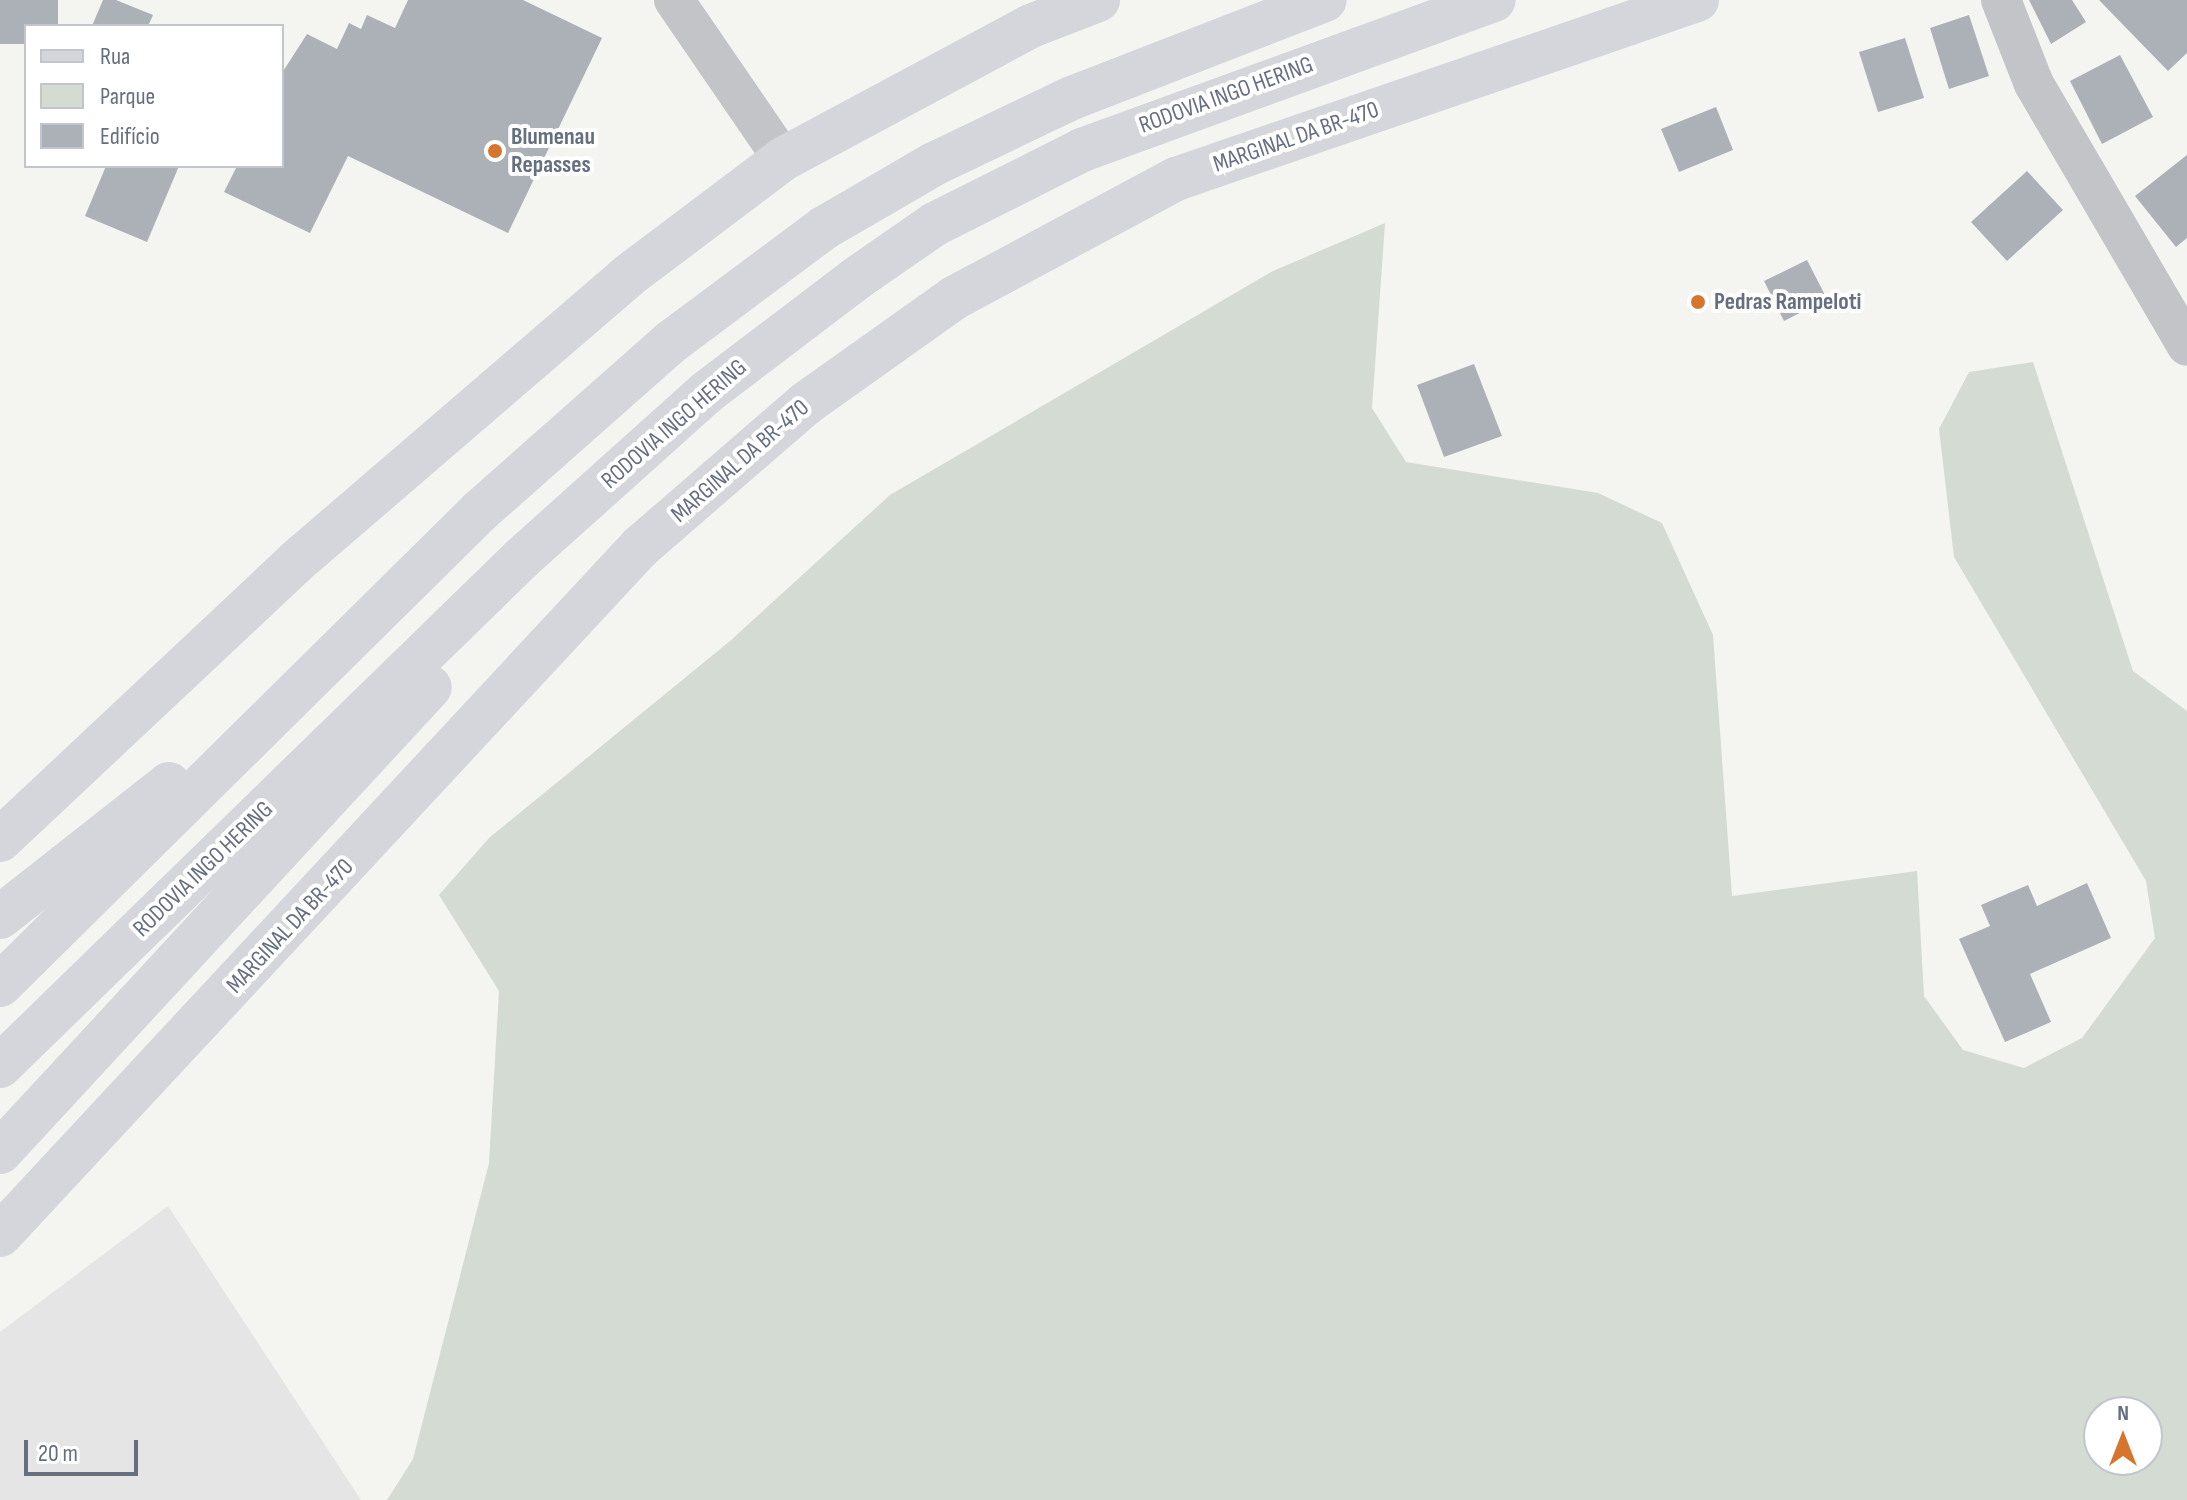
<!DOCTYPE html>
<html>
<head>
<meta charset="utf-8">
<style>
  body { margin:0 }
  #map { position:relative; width:2187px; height:1500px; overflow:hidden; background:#f4f4f1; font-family:"Sofia Sans Condensed",sans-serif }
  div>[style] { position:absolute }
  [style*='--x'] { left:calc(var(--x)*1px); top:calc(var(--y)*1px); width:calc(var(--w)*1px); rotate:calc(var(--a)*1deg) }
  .built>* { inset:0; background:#e4e5e4 }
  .green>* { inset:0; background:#d4dbd2 }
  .building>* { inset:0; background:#acb1b7 }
  .minor>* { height:40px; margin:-20px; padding:0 20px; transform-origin:20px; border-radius:20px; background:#c2c4c8 }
  .secondary>* { height:44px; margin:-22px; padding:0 22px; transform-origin:22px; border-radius:22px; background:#d4d6dc }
  .trunk>* { height:44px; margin:-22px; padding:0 22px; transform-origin:22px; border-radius:22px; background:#d4d6dc }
  .dots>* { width:22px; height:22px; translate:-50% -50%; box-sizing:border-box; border:4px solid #fff; border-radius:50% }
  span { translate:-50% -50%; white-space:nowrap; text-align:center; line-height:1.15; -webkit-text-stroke:8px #fff; paint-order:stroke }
  .street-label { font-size:24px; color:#656f80 }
  .poi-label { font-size:24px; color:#656f80; font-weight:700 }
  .left { translate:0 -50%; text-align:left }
  .legend { position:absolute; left:24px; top:24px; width:260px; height:144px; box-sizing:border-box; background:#fff; border:2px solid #c1c5cc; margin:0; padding:10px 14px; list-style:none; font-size:24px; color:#656f80 }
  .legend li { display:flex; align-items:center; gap:16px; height:40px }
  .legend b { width:40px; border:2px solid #c1c5cc }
  .north { position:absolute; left:2083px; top:1396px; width:80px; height:80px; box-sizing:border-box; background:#fff; border:2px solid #c1c5cc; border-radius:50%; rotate:0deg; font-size:22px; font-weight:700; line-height:32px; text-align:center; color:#656f80 }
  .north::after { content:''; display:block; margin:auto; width:28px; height:36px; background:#d7752e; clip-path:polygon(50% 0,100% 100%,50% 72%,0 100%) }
  .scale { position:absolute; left:24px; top:1440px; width:114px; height:36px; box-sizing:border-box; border:4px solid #656f80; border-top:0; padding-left:10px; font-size:24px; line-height:28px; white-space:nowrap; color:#656f80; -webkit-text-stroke:6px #fff; paint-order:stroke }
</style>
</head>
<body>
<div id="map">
  <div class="built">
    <div style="clip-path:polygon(168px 1206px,361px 1500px,0 1500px,0 1332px)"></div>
  </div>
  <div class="green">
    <div style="clip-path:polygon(evenodd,1385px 223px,1372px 408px,1406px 462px,1598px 493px,1662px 523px,1713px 635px,1732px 896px,1917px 871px,1924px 996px,1963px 1050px,2024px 1068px,2082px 1038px,2155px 938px,2146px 881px,1954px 557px,1939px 429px,1969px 372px,2033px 362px,2133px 671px,2187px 711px,2187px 1500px,387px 1500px,413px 1459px,489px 1163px,499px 991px,439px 895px,489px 838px,730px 641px,890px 495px,1273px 271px,1385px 223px,2099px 1412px,2147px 1412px,2147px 1460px,2099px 1460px,2099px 1412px)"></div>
  </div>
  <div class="building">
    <div style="clip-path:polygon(0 0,58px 0,58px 26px,26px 26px,26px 44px,0 44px)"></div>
    <div style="clip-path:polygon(103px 0,116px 0,153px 15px,148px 26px,92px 26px)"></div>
    <div style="clip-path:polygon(408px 0,523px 0,602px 38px,508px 233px,348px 156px,310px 233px,224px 192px,237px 166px,282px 166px,282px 73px,307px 34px,337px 49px,349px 23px,361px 29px,367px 15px,395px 28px)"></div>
    <div style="clip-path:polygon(2029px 0,2072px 0,2086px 22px,2051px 44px)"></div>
    <div style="clip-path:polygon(2099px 0,2187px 0,2187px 53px,2168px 71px)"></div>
    <div style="clip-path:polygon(1969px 15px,1989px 76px,1949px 89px,1930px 28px)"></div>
    <div style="clip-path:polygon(1905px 38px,1924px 98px,1878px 112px,1859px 52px)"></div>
    <div style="clip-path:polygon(2120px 55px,2153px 117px,2102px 144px,2070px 81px)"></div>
    <div style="clip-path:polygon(1716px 107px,1733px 150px,1679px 172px,1661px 129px)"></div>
    <div style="clip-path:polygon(2187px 155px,2187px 238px,2176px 247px,2135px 196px)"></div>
    <div style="clip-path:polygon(106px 166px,179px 166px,147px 242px,85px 216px)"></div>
    <div style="clip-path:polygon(2027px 171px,2063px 210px,2007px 261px,1971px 222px)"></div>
    <div style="clip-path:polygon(1807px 260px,1827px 299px,1784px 321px,1764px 281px)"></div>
    <div style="clip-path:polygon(1474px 364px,1502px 436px,1444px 457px,1417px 385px)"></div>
    <div style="clip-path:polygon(2087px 883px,2111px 938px,2030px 974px,2051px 1022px,2005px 1042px,1959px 939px,1990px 926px,1981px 905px,2028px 885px,2037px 906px)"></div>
  </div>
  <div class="minor">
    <div style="--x:674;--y:0;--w:193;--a:55.6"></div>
    <div style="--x:2001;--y:0;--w:90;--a:68.6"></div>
    <div style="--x:2034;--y:84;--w:303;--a:59.7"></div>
  </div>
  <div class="secondary">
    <div style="--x:0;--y:840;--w:417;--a:-43.2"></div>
    <div style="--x:304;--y:555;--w:428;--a:-40.7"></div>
    <div style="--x:628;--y:276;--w:194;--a:-37"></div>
    <div style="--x:783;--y:159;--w:281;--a:-28.2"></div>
    <div style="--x:1031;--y:26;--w:72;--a:-21.2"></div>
    <div style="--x:0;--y:1235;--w:940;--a:-47.07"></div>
    <div style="--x:640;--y:547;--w:218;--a:-40.9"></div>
    <div style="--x:805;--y:404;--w:183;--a:-35.4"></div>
    <div style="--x:954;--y:298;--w:252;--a:-28.2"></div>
    <div style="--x:1176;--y:179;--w:551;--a:-18.96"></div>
  </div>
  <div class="trunk">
    <div style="--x:0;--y:917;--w:215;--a:-38.2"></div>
    <div style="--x:0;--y:985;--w:675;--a:-44.64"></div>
    <div style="--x:480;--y:511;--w:255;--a:-41.5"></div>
    <div style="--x:671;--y:342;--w:191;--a:-36.7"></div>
    <div style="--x:824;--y:228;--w:127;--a:-30.2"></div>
    <div style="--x:934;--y:164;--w:153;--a:-25.6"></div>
    <div style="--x:1072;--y:98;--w:271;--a:-21.2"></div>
    <div style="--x:0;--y:1066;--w:728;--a:-44.22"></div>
    <div style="--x:522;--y:558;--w:249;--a:-41.9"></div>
    <div style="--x:707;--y:392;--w:188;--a:-37.2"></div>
    <div style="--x:857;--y:278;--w:95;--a:-34.7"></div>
    <div style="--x:935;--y:224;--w:165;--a:-26.7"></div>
    <div style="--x:1082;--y:150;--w:438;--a:-20"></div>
    <div style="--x:0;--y:1152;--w:633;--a:-47.24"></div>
  </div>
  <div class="dots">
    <div style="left:495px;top:151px;background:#d7752e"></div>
    <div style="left:1698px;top:302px;background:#d7752e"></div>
  </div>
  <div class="street-label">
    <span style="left:1226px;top:95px;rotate:-20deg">RODOVIA INGO HERING</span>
    <span style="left:1296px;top:137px;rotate:-19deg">MARGINAL DA BR-470</span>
    <span style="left:674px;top:424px;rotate:-41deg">RODOVIA INGO HERING</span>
    <span style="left:740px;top:461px;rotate:-41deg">MARGINAL DA BR-470</span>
    <span style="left:203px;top:869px;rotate:-44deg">RODOVIA INGO HERING</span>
    <span style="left:290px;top:926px;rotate:-47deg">MARGINAL DA BR-470</span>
  </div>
  <div class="poi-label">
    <span class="left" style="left:511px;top:151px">Blumenau<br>Repasses</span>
    <span class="left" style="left:1714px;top:302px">Pedras Rampeloti</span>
  </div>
  <ul class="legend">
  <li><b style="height:10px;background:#d4d6dc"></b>Rua</li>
  <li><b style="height:22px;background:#d4dbd2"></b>Parque</li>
  <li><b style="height:22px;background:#acb1b7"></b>Edifício</li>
  </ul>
  <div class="north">N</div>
  <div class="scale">20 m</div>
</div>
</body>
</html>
